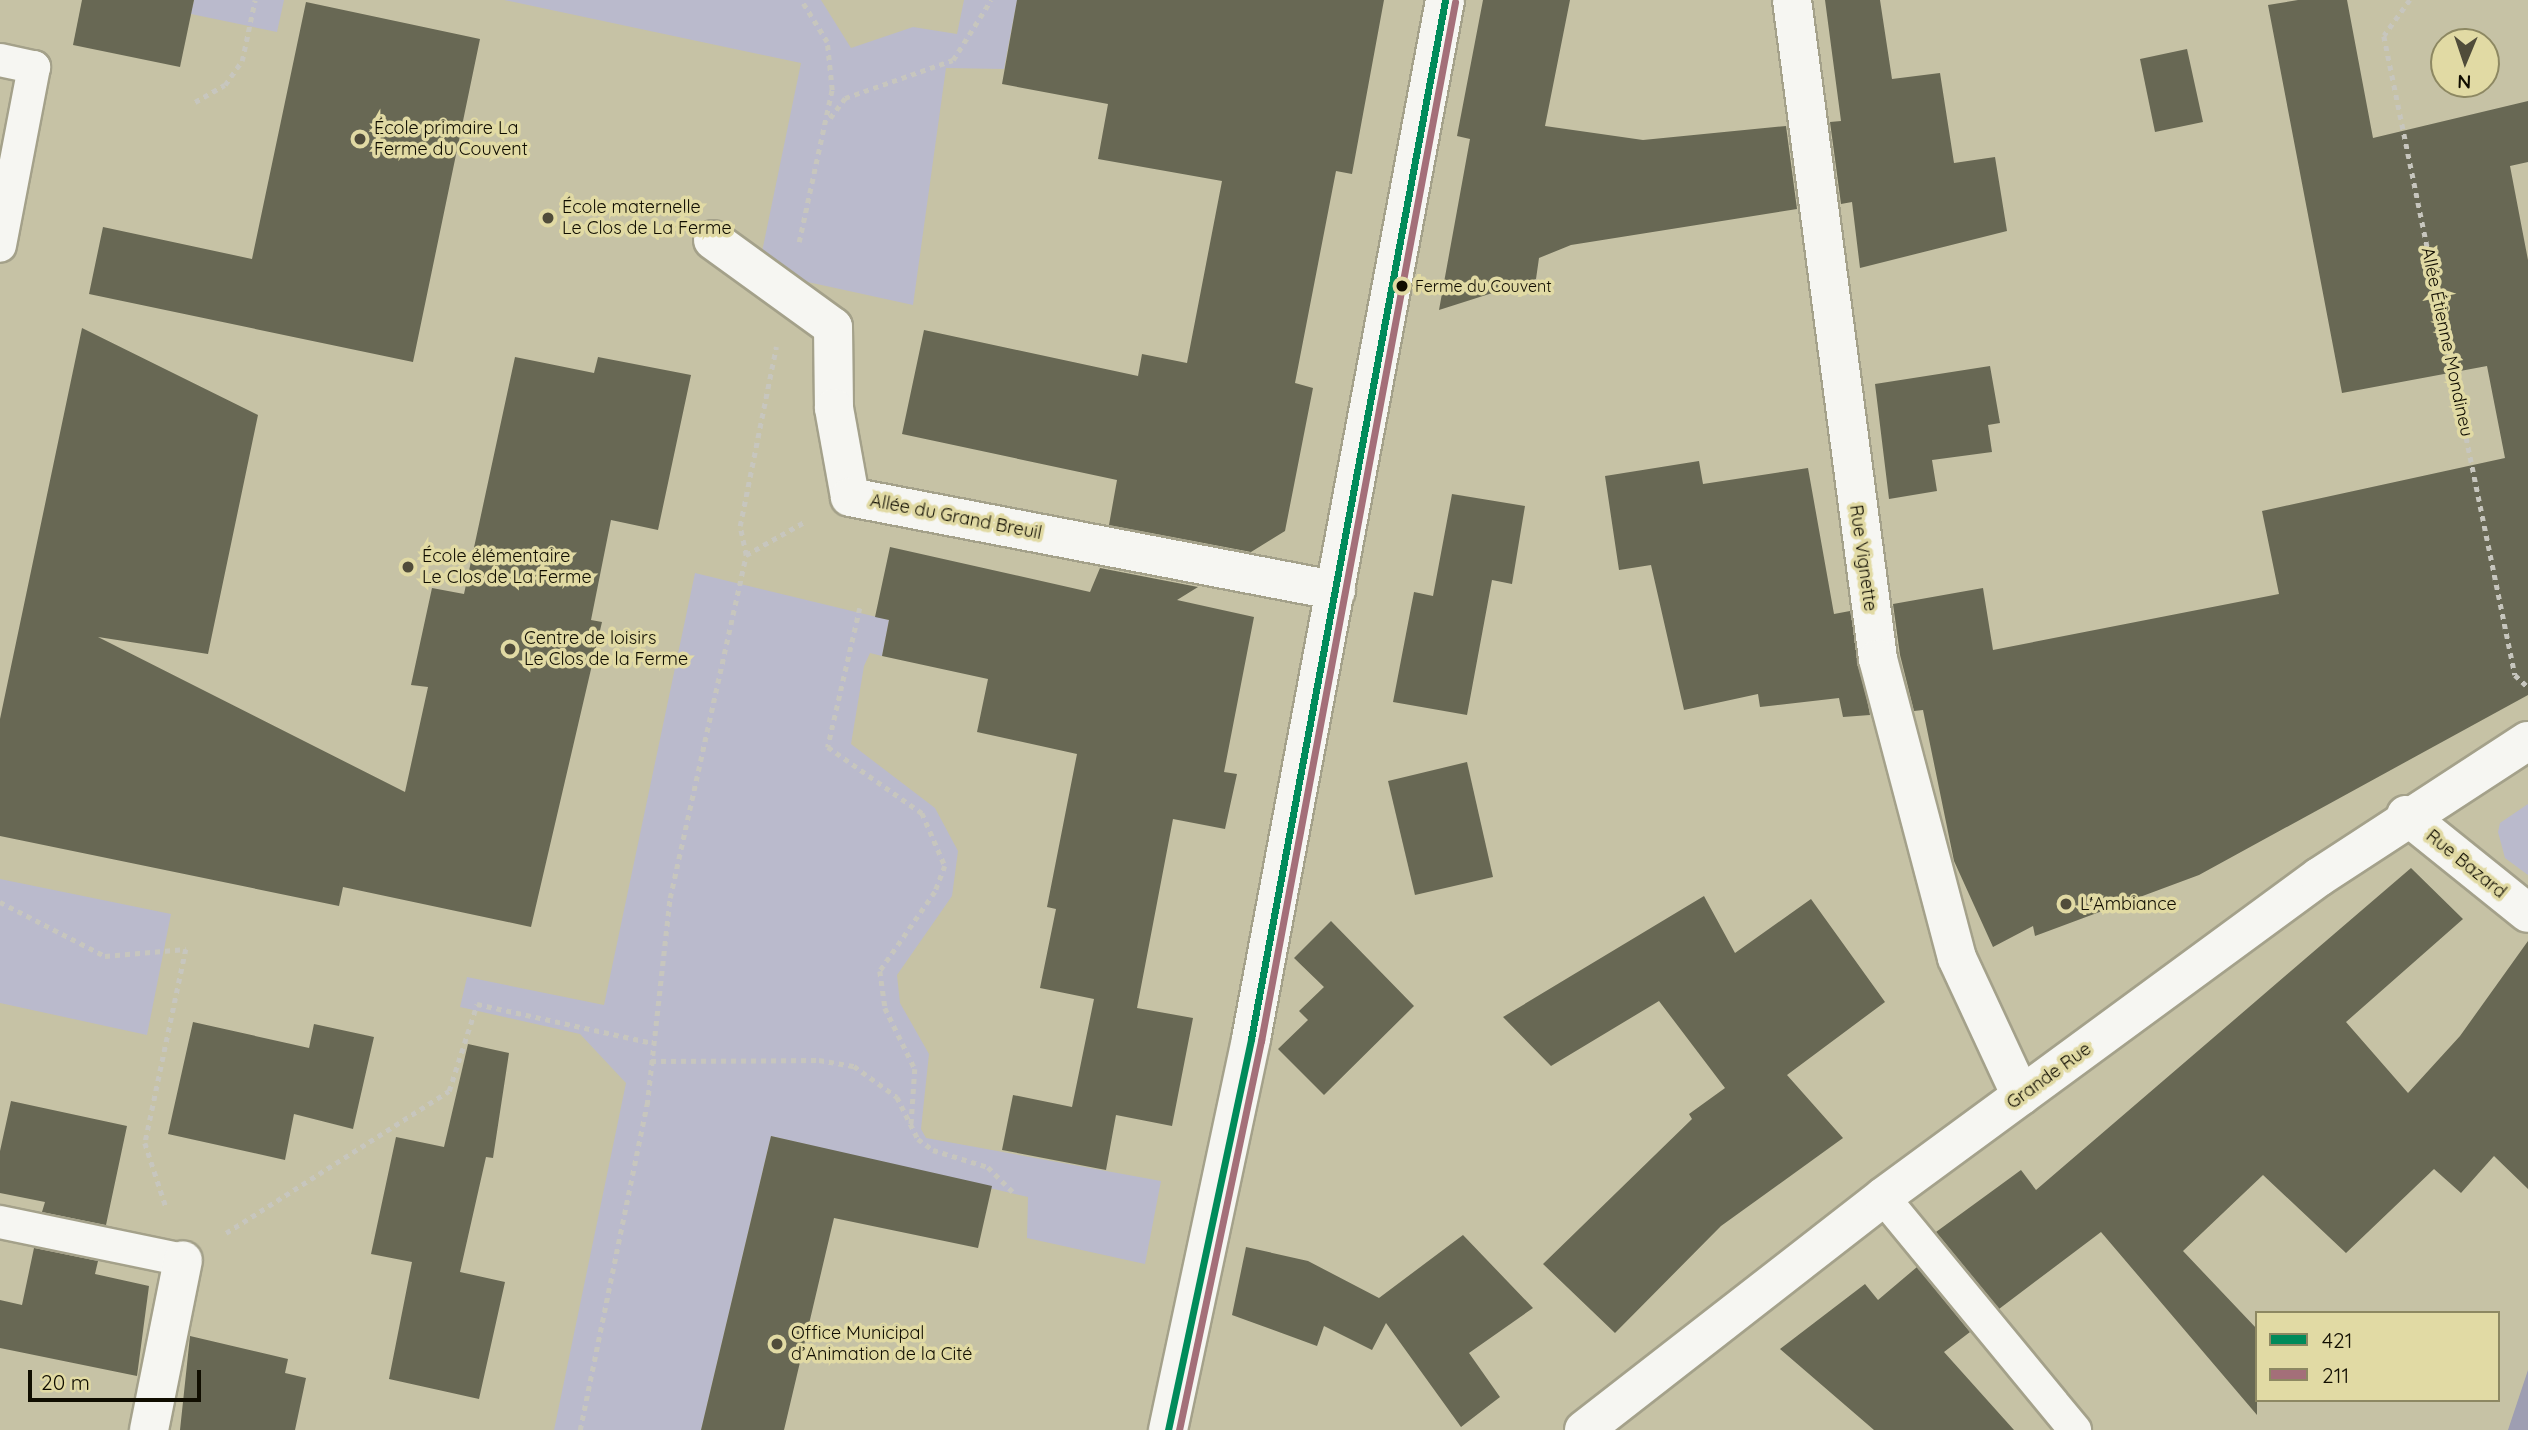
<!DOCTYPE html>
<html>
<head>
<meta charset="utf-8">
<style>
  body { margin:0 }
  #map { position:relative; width:2528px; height:1430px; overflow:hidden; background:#c6c2a5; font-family:Quicksand,sans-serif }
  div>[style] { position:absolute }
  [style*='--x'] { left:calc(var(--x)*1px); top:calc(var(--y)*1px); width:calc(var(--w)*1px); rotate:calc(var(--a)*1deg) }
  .green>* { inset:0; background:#babacc }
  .forest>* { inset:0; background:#9e9eb2 }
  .building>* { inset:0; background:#686854 }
  .path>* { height:4.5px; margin-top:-2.25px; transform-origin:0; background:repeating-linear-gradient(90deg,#c7c6be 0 5px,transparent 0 10px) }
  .roads { filter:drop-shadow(2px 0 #a4a18a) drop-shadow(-2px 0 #a4a18a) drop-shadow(0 2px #a4a18a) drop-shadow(0 -2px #a4a18a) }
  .service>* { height:32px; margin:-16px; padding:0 16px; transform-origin:16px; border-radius:16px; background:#f6f6f2 }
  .minor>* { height:38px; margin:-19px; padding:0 19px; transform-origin:19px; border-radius:19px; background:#f6f6f2 }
  .bus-1>* { height:7px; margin:-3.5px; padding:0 3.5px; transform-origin:3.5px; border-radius:3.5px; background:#008b5a }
  .bus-2>* { height:7px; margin:-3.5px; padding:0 3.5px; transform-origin:3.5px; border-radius:3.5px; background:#a46f79 }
  .dots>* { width:19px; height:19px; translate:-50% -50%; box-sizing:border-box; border:4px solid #e1daa4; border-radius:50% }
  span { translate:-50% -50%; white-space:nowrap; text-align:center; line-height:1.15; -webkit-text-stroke:7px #e1daa4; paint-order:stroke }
  .bus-label { font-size:16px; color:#100d00 }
  .left { translate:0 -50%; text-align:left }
  .poi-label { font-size:18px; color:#100d00 }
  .street-label { font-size:18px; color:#100d00 }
  .legend { position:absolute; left:2255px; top:1311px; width:245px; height:91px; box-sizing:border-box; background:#e1daa4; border:2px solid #8d8862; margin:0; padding:9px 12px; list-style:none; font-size:21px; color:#100d00 }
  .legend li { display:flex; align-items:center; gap:14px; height:35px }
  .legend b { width:35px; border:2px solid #8d8862 }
  .north { position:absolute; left:2430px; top:28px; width:70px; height:70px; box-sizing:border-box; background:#e1daa4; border:2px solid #8d8862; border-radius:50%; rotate:182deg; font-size:19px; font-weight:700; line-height:28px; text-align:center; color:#100d00 }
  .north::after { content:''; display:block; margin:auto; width:24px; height:32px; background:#504c3a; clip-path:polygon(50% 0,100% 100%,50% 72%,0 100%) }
  .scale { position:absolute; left:28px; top:1370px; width:173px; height:32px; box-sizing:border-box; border:4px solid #100d00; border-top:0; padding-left:9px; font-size:21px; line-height:24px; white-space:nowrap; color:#100d00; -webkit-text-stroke:5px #e1daa4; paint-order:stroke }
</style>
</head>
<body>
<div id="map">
  <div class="green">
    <div style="clip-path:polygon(194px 0,284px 0,277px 32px,191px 14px)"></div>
    <div style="clip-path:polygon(504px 0,821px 0,851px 48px,913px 27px,957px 34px,964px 0,1017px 0,1004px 69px,946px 68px,913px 305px,758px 271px,801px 63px)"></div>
    <div style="clip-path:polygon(695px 573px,889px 620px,882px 656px,870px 653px,864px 666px,851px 744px,935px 808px,958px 851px,952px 896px,897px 975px,900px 1003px,929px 1054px,921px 1129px,926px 1138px,1161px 1181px,1145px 1264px,1027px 1238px,1028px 1197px,771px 1136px,701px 1430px,554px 1430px,626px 1083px,580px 1034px,460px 1007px,467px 977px,604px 1005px)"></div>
    <div style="clip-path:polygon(2528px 804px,2528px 875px,2505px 858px,2498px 832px,2500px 823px)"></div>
    <div style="clip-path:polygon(0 879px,171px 914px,147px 1035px,0 1003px)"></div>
  </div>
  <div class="forest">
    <div style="clip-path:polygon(2528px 1370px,2528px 1430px,2508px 1430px)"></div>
  </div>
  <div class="building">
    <div style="clip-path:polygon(82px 0,194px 0,180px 67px,73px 45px)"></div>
    <div style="clip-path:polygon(1017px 0,1384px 0,1352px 174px,1336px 171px,1295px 383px,1313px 388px,1285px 531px,1251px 552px,1109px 525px,1117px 480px,902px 434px,924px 330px,1138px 376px,1142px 354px,1187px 363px,1222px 181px,1098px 159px,1108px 104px,1002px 84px)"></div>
    <div style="clip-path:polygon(1483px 0,1570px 0,1545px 126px,1643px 140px,1786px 126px,1797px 209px,1571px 245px,1539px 258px,1536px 279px,1439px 310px,1470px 139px,1457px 136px)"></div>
    <div style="clip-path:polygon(1825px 0,1880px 0,1892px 79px,1940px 73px,1954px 163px,1995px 157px,2007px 231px,1860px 268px,1852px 202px,1841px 204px,1830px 122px,1841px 121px)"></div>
    <div style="clip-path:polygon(2298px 0,2347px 0,2373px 138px,2528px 101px,2528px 162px,2510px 166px,2528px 260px,2528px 695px,2199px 875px,2035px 936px,2033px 926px,1993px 947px,1954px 861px,1923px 710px,1914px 711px,1900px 655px,1893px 604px,1983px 588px,1993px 650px,2279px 594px,2262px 511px,2505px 458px,2487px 366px,2342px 393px,2268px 5px)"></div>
    <div style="clip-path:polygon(306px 2px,480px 39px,413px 362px,89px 294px,103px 227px,252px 259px)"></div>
    <div style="clip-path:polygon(2187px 49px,2203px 122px,2155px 132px,2140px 59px)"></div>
    <div style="clip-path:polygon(82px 328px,258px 415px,208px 654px,98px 637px,405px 792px,428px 687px,411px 685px,432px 588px,464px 594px,515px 357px,594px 373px,598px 357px,691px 375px,658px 530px,611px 520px,591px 620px,602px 622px,531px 927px,343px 887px,339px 906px,0 836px,0 719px)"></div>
    <div style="clip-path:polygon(1990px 366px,2000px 423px,1988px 425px,1992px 452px,1932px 460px,1937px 491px,1889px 499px,1875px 384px)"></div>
    <div style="clip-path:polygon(1699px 461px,1703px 484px,1808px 468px,1834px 614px,1850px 611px,1870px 715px,1843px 717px,1839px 698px,1760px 707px,1758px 694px,1684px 710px,1651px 565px,1619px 570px,1605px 476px)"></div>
    <div style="clip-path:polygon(1452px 494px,1525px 506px,1512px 584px,1492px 580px,1467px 715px,1393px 702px,1414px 592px,1433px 596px)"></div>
    <div style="clip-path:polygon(890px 547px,1090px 592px,1100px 568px,1198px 587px,1177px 600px,1254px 617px,1224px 772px,1237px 774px,1225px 829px,1173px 819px,1137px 1008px,1193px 1018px,1172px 1126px,1116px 1115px,1106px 1170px,1002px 1150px,1013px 1095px,1072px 1107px,1094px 999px,1040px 988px,1056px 909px,1047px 907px,1077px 754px,977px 732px,988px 679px,882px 656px,889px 620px,875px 617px)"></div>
    <div style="clip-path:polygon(1467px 762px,1493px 877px,1415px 895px,1388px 781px)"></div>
    <div style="clip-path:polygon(2411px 868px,2463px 919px,2346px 1022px,2408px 1093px,2460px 1036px,2528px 941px,2528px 1189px,2494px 1156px,2461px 1193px,2434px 1169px,2346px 1253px,2263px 1175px,2183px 1251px,2257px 1329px,2257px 1415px,2101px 1232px,1999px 1309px,1936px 1232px,2021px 1170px,2036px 1190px)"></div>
    <div style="clip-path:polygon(1704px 896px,1735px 953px,1811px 899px,1885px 1002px,1787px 1075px,1843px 1138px,1721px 1226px,1615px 1333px,1543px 1264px,1692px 1119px,1689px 1114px,1725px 1088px,1659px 1001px,1551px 1066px,1503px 1017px)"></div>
    <div style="clip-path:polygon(1331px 921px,1414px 1006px,1324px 1095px,1278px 1049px,1308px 1020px,1299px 1011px,1324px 987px,1294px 958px)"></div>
    <div style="clip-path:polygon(193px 1022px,309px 1048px,314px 1024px,374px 1037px,353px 1129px,294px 1114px,285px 1160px,168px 1134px)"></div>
    <div style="clip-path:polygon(468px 1044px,509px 1053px,493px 1158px,486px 1157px,460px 1272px,505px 1282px,479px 1399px,389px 1379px,412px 1262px,371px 1254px,396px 1137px,444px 1147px)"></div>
    <div style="clip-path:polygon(11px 1101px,127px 1126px,106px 1225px,42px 1212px,45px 1202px,0 1193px,0 1151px)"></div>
    <div style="clip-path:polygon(771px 1136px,992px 1186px,978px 1248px,834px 1218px,784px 1430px,701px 1430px)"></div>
    <div style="clip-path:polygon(1463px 1235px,1533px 1308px,1469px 1353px,1500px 1397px,1461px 1427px,1386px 1323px,1372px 1350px,1324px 1326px,1317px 1346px,1232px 1315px,1246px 1247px,1308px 1261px,1379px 1298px)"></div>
    <div style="clip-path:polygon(34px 1248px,98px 1261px,95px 1274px,149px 1286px,137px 1376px,0 1348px,0 1300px,22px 1305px)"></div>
    <div style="clip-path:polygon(1917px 1267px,1970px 1332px,1944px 1352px,2014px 1430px,1874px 1430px,1780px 1349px,1865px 1284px,1878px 1300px)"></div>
    <div style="clip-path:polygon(190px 1336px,288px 1359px,285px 1373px,306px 1378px,295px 1430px,180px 1430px)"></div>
  </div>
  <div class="path">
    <div style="--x:2410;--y:0;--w:44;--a:125.8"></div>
    <div style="--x:2384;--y:36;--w:652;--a:78.41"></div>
    <div style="--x:2515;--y:675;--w:18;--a:43"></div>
    <div style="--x:195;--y:102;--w:34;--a:-30"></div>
    <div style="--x:225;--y:85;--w:29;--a:-55"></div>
    <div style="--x:242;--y:61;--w:62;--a:-78"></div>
    <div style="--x:830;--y:118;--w:25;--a:-53"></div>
    <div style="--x:845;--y:98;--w:114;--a:-19.4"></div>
    <div style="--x:953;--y:60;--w:71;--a:-57.7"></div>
    <div style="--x:799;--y:242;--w:156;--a:-77.8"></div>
    <div style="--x:832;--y:90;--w:48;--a:-95.9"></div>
    <div style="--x:827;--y:42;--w:49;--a:-121.8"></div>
    <div style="--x:746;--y:555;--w:30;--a:-102"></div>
    <div style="--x:740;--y:526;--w:183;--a:-78.6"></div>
    <div style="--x:860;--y:608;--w:143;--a:103"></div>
    <div style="--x:828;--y:747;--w:115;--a:35.1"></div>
    <div style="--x:922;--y:813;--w:58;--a:66.5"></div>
    <div style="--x:945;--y:866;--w:28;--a:111"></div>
    <div style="--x:935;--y:892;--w:96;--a:124.8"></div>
    <div style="--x:880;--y:971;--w:37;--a:82"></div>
    <div style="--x:885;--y:1008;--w:68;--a:63.8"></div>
    <div style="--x:915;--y:1069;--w:59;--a:93.9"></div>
    <div style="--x:0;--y:902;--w:118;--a:27.2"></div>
    <div style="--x:105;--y:956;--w:81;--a:-4.9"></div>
    <div style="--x:186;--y:949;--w:198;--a:101.9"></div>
    <div style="--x:145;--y:1143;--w:67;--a:71.8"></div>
    <div style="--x:651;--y:1061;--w:168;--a:-0.3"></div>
    <div style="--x:819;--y:1060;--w:36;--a:10"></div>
    <div style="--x:854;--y:1066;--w:53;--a:35.8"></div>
    <div style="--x:897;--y:1097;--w:47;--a:63.4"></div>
    <div style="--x:918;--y:1139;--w:19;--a:36"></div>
    <div style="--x:933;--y:1150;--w:58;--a:17.2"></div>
    <div style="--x:988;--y:1167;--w:37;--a:45"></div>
    <div style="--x:226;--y:1233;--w:264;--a:-32.5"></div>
    <div style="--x:449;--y:1091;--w:91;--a:-72.2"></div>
    <div style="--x:477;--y:1004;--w:180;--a:12.5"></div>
    <div style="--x:580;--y:1430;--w:332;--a:-78.4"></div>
    <div style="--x:647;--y:1105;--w:208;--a:-83.7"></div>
    <div style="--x:670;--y:898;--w:351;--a:-77.5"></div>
    <div style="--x:746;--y:555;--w:69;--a:-29.5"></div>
  </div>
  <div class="roads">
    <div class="service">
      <div style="--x:0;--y:60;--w:35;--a:12"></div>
      <div style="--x:34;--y:67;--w:182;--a:100.8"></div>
      <div style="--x:1883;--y:1197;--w:302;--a:50.5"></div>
      <div style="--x:0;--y:1222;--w:187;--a:11.7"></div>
    </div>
    <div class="minor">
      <div style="--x:1792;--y:0;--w:665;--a:82.56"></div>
      <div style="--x:1878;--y:659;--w:309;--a:75.2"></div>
      <div style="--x:1957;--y:958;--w:152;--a:65.1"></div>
      <div style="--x:713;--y:240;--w:148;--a:35.9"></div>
      <div style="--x:833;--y:327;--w:81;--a:89.3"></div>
      <div style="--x:834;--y:408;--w:90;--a:79.8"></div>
      <div style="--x:850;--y:497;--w:495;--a:10.9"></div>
      <div style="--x:2406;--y:815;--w:156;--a:38.8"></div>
      <div style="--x:149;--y:1430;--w:173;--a:-78.7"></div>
      <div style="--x:1168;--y:1430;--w:400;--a:-78"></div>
      <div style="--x:1251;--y:1039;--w:1057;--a:-79.42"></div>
      <div style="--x:1584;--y:1430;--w:379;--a:-37.9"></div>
      <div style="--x:1883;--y:1197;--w:541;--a:-36.28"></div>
      <div style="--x:2319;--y:877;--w:249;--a:-33.1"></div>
    </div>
  </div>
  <div class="bus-1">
    <div style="--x:1168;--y:1430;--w:400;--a:-78"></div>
    <div style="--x:1251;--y:1039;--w:1057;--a:-79.42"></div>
  </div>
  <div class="bus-2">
    <div style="--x:1179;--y:1430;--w:398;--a:-78.1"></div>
    <div style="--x:1261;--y:1041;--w:1057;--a:-79.42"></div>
  </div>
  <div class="dots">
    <div style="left:360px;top:139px;background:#504c3a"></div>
    <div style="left:548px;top:218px;background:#504c3a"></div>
    <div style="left:1402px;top:286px;background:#100d00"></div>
    <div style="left:408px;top:567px;background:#504c3a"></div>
    <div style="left:510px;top:649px;background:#504c3a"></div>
    <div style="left:2066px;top:904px;background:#504c3a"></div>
    <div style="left:777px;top:1344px;background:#504c3a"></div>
  </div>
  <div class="bus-label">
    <span class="left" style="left:1415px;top:286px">Ferme du Couvent</span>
  </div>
  <div class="poi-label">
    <span class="left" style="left:374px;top:139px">École primaire La<br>Ferme du Couvent</span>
    <span class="left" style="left:562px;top:218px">École maternelle<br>Le Clos de La Ferme</span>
    <span class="left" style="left:422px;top:567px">École élémentaire<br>Le Clos de La Ferme</span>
    <span class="left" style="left:524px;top:649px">Centre de loisirs<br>Le Clos de la Ferme</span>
    <span class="left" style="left:2080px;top:904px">L'Ambiance</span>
    <span class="left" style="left:791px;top:1344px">Office Municipal<br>d’Animation de la Cité</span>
  </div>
  <div class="street-label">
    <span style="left:2447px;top:342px;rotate:78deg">Allée Étienne Mondineu</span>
    <span style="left:956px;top:517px;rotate:11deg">Allée du Grand Breuil</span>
    <span style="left:1863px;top:558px;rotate:82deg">Rue Vignette</span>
    <span style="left:2466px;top:864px;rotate:39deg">Rue Bazard</span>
    <span style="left:2049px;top:1076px;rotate:-36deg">Grande Rue</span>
  </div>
  <ul class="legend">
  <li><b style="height:9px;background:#008b5a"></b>421</li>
  <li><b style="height:9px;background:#a46f79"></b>211</li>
  </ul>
  <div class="north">N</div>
  <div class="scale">20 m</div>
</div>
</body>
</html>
